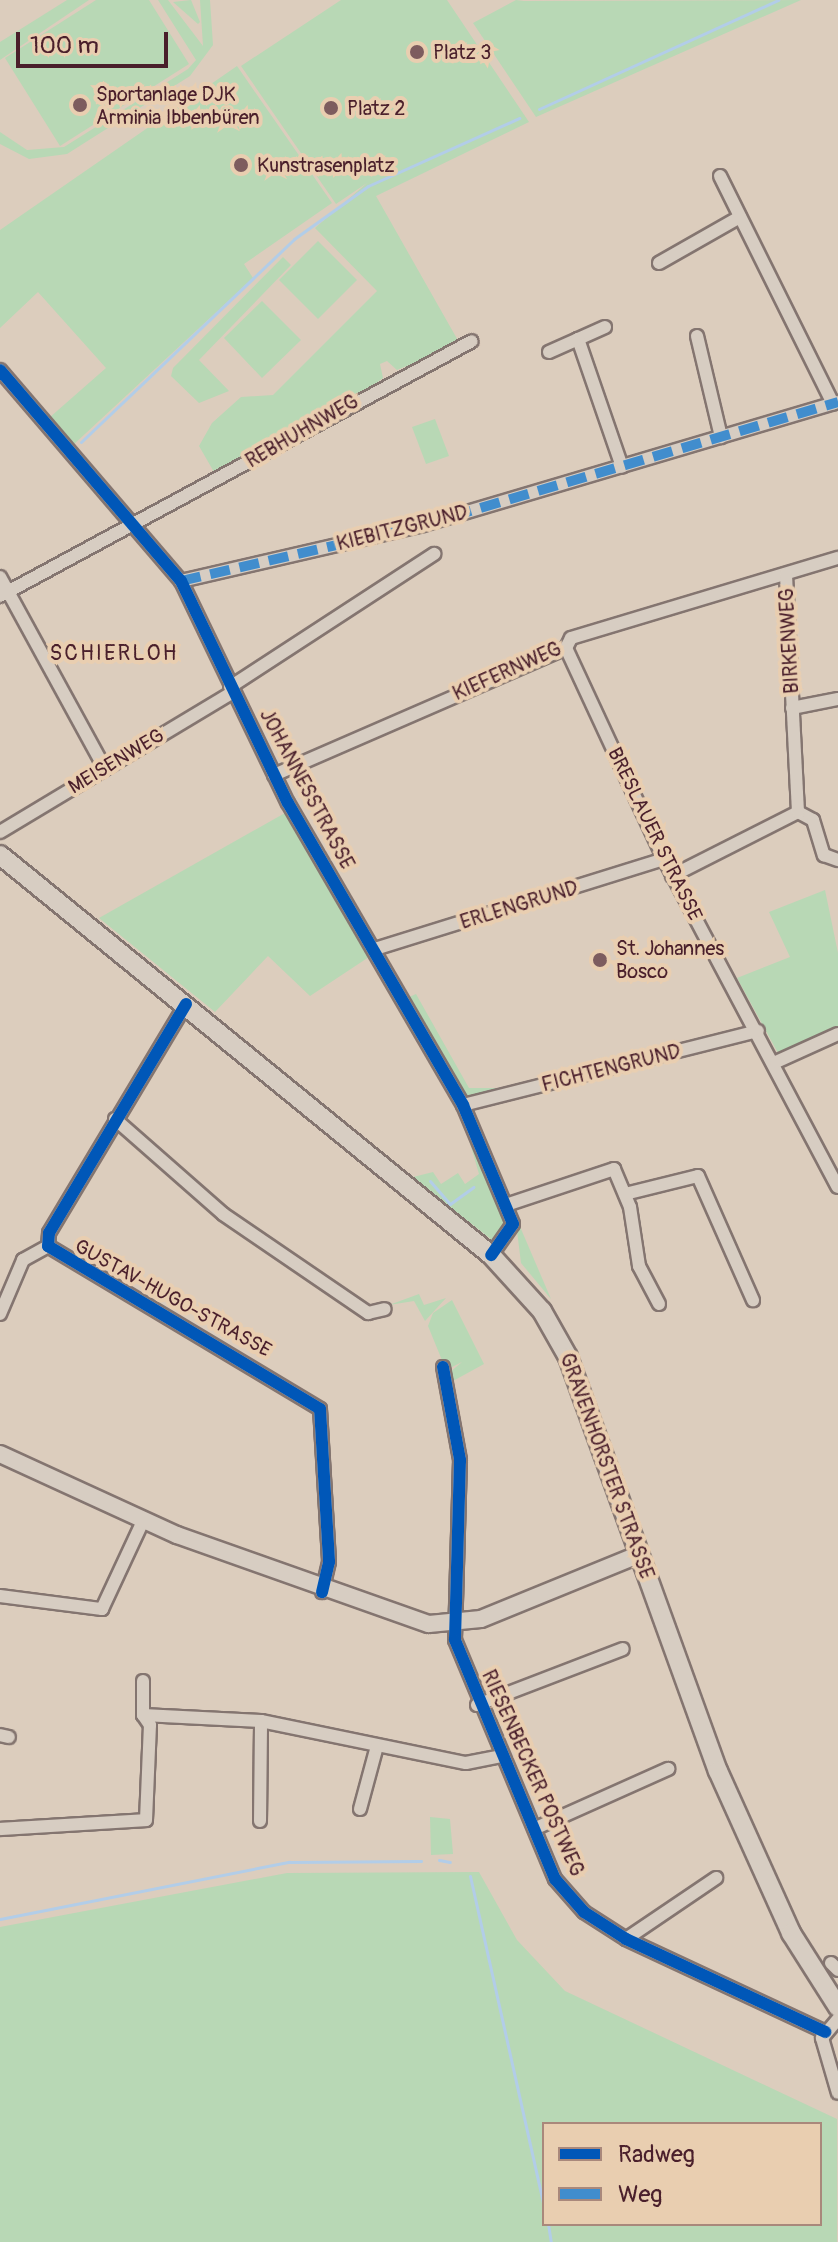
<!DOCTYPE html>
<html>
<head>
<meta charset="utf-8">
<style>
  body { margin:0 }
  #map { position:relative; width:838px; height:2242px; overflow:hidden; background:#dccdbd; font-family:Pangolin,sans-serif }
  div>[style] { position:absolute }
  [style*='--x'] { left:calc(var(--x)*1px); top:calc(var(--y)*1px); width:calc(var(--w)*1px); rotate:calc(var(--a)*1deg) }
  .green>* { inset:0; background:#b8d8b5 }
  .stream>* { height:3px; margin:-1.5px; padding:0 1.5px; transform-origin:1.5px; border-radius:1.5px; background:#b2cde8 }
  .roads { filter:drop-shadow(2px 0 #847570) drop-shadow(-2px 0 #847570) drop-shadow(0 2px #847570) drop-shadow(0 -2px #847570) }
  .minor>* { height:12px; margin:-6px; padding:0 6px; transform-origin:6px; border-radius:6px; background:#d7cdc2 }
  .tertiary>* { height:16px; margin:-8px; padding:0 8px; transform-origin:8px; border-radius:8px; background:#d7cdc2 }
  .secondary>* { height:18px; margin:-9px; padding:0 9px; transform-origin:9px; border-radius:9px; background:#d7cdc2 }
  .quiet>* { height:10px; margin-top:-5px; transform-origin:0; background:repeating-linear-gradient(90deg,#418dcd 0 20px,transparent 0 30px) }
  .cycleway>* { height:12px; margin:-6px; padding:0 6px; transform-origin:6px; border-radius:6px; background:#0057b8 }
  .dots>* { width:22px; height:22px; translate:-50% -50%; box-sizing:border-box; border:4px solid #e9ceb0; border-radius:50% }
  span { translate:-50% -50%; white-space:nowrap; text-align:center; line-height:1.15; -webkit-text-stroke:8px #e9ceb0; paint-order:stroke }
  .poi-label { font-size:20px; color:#4a1f2b }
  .left { translate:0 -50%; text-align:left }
  .street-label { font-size:20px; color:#4a1f2b }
  .neighbourhood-label { font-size:22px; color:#4a1f2b; letter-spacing:2px }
  .legend { position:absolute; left:542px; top:2122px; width:280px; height:104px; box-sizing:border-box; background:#e9ceb0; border:2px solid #a9887b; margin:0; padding:10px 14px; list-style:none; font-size:24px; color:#4a1f2b }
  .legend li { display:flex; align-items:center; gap:16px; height:40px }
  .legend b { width:40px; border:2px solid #a9887b }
  .scale { position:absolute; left:16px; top:32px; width:152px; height:36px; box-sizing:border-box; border:4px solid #4a1f2b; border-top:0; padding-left:10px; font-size:24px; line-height:28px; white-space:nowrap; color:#4a1f2b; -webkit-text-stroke:6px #e9ceb0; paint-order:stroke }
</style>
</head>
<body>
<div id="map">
  <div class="green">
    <div style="clip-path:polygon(67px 0,89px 0,0 60px,0 42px)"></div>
    <div style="clip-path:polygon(96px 0,149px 0,189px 64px,60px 146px,5px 58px)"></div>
    <div style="clip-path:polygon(158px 0,168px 0,203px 46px,200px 0,210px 0,213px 45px,190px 76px,67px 154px,29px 159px,0 144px,0 132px,27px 150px,64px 147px,188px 69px,196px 60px)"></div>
    <div style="clip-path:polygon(191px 0,200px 22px,198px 24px,173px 2px)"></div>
    <div style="clip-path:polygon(341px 0,447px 0,529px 122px,376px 196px,460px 344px,397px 370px,387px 361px,380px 364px,383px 378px,375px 384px,214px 472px,199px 446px,212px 423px,241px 397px,273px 395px,377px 291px,315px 228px,367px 183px,336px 204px,241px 66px)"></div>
    <div style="clip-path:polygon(516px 0,524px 1px,801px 0,536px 117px,473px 23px)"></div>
    <div style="clip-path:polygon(237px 66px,332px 203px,244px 264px,253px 278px,72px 446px,49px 418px,106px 368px,38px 292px,0 328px,0 230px)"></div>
    <div style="clip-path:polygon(318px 241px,357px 280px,318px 319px,279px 280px)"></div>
    <div style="clip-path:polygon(283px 257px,291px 265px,199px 360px,229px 391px,199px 403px,171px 376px,173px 368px)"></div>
    <div style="clip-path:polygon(262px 301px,301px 340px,262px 378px,224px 338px)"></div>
    <div style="clip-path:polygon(435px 419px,449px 456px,426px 464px,412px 427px)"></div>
    <div style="clip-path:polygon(285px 813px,372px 955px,310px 996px,268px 956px,215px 1012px,99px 918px)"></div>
    <div style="clip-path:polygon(825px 890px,838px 953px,838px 1029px,778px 1053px,737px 978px,790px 957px,769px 912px)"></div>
    <div style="clip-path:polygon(416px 994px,469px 1088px,509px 1088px,463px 1098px,407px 998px)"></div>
    <div style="clip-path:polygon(462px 1116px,506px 1220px,492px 1240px,397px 1165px,413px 1177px,433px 1172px,441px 1184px,458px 1173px,465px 1184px,479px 1174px)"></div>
    <div style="clip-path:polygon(515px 1215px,551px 1299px,521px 1263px)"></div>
    <div style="clip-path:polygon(419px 1294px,424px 1305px,446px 1298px,425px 1321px,414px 1301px,389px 1305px)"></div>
    <div style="clip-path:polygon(452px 1300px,484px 1364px,453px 1381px,449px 1373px,462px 1362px,446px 1370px,428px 1326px,433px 1313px)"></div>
    <div style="clip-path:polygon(430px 1817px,450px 1819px,453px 1854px,431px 1855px)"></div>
    <div style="clip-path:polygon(evenodd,479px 1872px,517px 1940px,565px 1991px,837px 2119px,837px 2242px,0 2242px,0 1927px,287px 1873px,479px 1872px,544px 2124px,820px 2124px,820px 2224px,544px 2224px,544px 2124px)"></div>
  </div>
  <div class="stream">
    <div style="--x:539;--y:109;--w:263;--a:-24.5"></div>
    <div style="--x:81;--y:442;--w:294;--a:-43.6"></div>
    <div style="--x:294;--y:239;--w:91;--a:-35.6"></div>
    <div style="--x:368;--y:186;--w:166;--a:-24.2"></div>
    <div style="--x:430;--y:1181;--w:30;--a:49"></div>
    <div style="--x:450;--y:1204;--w:29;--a:-36"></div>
    <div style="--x:439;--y:1860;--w:11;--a:10"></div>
    <div style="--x:470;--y:1876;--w:339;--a:77.4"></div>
    <div style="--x:0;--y:1919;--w:295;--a:-11.2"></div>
    <div style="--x:289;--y:1862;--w:132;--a:-0.4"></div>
    <div style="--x:548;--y:2224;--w:18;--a:81"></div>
  </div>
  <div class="roads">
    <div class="minor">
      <div style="--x:720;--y:176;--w:254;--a:63.6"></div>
      <div style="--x:659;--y:263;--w:93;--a:-29.6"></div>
      <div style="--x:605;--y:327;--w:30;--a:156"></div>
      <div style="--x:578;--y:339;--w:135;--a:71"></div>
      <div style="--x:697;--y:336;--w:104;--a:76.6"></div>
      <div style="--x:549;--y:352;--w:32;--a:-24"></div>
      <div style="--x:0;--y:370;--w:278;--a:49.4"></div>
      <div style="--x:181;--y:581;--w:246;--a:64.3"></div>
      <div style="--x:288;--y:803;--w:349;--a:59.9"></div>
      <div style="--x:463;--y:1105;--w:129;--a:67.2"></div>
      <div style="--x:513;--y:1224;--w:38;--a:125"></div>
      <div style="--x:0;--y:577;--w:217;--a:61.3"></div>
      <div style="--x:181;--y:581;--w:248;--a:-13"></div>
      <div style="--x:423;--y:525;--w:433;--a:-16.5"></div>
      <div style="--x:0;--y:596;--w:536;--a:-28.38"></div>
      <div style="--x:566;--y:648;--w:233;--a:65.1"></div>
      <div style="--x:664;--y:859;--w:371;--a:62.1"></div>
      <div style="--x:230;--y:687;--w:244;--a:-33.1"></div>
      <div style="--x:792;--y:708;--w:47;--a:-11.1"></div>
      <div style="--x:274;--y:775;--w:318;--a:-23.5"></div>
      <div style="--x:566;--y:648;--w:11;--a:-63"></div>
      <div style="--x:571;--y:638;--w:279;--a:-16.7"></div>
      <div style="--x:798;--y:812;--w:17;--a:28"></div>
      <div style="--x:813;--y:820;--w:37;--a:73"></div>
      <div style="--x:824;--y:855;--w:15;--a:20"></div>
      <div style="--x:0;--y:832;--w:272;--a:-31"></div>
      <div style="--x:672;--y:876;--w:141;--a:-26.9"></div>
      <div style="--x:798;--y:812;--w:238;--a:-92.9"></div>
      <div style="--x:375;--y:949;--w:303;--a:-17.3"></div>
      <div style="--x:186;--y:1004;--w:267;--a:120.9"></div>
      <div style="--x:49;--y:1233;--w:13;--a:94"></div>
      <div style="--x:48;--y:1246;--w:317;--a:30.9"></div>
      <div style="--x:320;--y:1409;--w:153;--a:86.6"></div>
      <div style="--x:329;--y:1562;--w:31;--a:103"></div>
      <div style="--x:776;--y:1062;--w:68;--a:-24.3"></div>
      <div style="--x:463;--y:1105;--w:304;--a:-14.1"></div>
      <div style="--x:115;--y:1119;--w:144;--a:41.3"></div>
      <div style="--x:223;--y:1214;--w:176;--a:34.3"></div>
      <div style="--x:368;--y:1313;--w:17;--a:-13"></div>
      <div style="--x:625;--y:1194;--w:75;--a:-13.9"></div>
      <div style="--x:698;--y:1176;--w:136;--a:66.1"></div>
      <div style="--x:506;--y:1205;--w:114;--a:-18.4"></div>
      <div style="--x:614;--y:1169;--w:41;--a:67.2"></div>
      <div style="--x:630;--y:1207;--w:60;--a:81.3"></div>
      <div style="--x:639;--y:1266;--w:43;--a:62.2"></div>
      <div style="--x:0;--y:1314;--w:59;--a:-66.9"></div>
      <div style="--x:23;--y:1260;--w:29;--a:-29"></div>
      <div style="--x:443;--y:1367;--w:95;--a:79.6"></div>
      <div style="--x:460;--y:1460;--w:180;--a:91.6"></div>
      <div style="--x:455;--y:1640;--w:259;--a:67.3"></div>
      <div style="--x:555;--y:1879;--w:44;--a:48.7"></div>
      <div style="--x:584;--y:1912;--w:50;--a:32.7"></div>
      <div style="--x:626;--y:1939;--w:220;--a:25"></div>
      <div style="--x:0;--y:1596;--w:103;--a:7.3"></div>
      <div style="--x:102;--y:1609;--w:97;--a:-65"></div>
      <div style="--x:143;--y:1681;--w:34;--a:90"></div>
      <div style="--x:143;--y:1715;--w:118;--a:2.9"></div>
      <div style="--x:261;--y:1721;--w:209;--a:11.6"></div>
      <div style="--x:466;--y:1763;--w:37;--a:-11"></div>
      <div style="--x:477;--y:1705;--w:156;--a:-21"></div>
      <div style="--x:0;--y:1735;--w:9;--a:13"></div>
      <div style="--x:360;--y:1809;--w:65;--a:-74.9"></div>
      <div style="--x:260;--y:1821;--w:100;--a:-89.4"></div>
      <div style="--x:536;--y:1828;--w:145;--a:-24.1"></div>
      <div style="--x:0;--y:1829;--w:146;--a:-3.5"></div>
      <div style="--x:146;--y:1820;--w:95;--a:-87.6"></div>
      <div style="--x:150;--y:1725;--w:12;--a:-125"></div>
      <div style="--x:626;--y:1939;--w:109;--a:-34.1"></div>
      <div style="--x:831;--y:1963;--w:10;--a:45"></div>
      <div style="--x:838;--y:2019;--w:25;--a:130"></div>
      <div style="--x:822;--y:2038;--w:57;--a:73.8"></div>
    </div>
    <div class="tertiary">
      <div style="--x:0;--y:1454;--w:195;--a:24.6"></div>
      <div style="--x:177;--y:1535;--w:267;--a:19.5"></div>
      <div style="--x:429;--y:1624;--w:52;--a:-5.5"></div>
      <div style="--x:481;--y:1619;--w:172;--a:-22.2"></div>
    </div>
    <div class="secondary">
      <div style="--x:0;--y:855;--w:633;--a:39.17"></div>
      <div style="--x:491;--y:1255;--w:76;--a:47.7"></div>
      <div style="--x:542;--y:1311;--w:53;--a:60.5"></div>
      <div style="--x:568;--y:1357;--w:440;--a:70.1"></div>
      <div style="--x:718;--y:1771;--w:178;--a:65.7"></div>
      <div style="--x:791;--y:1933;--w:88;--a:57.6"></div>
    </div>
  </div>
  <div class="quiet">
    <div style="--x:181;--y:581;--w:248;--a:-13"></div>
    <div style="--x:423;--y:525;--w:433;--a:-16.5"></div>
  </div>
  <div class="cycleway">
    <div style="--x:0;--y:370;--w:278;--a:49.4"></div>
    <div style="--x:181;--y:581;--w:246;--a:64.3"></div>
    <div style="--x:288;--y:803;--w:349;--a:59.9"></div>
    <div style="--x:463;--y:1105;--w:129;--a:67.2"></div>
    <div style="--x:513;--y:1224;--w:38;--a:125"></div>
    <div style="--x:186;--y:1004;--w:267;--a:120.9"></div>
    <div style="--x:49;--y:1233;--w:13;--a:94"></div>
    <div style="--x:48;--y:1246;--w:317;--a:30.9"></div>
    <div style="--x:320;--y:1409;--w:153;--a:86.6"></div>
    <div style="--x:329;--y:1562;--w:31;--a:103"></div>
    <div style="--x:443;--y:1367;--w:95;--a:79.6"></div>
    <div style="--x:460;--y:1460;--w:180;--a:91.6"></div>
    <div style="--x:455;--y:1640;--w:259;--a:67.3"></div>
    <div style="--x:555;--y:1879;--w:44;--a:48.7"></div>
    <div style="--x:584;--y:1912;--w:50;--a:32.7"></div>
    <div style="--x:626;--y:1939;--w:220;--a:25"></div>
  </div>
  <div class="dots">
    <div style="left:417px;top:52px;background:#7d5c5e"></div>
    <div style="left:80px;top:105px;background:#7d5c5e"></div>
    <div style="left:331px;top:108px;background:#7d5c5e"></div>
    <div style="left:241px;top:165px;background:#7d5c5e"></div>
    <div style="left:600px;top:960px;background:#7d5c5e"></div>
  </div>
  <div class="poi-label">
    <span class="left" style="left:433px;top:52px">Platz 3</span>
    <span class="left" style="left:96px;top:106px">Sportanlage DJK<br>Arminia Ibbenbüren</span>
    <span class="left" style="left:347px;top:108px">Platz 2</span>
    <span class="left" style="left:257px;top:165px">Kunstrasenplatz</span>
    <span class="left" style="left:616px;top:960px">St. Johannes<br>Bosco</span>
  </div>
  <div class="street-label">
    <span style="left:302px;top:431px;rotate:-30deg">REBHUHNWEG</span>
    <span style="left:402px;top:528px;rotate:-14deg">KIEBITZGRUND</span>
    <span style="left:789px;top:641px;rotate:-93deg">BIRKENWEG</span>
    <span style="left:507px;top:671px;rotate:-24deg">KIEFERNWEG</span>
    <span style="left:116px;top:761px;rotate:-31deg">MEISENWEG</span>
    <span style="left:307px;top:789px;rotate:62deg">JOHANNESSTRASSE</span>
    <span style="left:655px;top:834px;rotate:64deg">BRESLAUER STRASSE</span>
    <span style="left:519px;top:905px;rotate:-17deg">ERLENGRUND</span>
    <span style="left:611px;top:1068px;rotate:-14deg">FICHTENGRUND</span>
    <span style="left:173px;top:1298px;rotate:29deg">GUSTAV-HUGO-STRASSE</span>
    <span style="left:607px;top:1466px;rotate:70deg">GRAVENHORSTER STRASSE</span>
    <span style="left:533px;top:1773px;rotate:66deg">RIESENBECKER POSTWEG</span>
  </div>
  <div class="neighbourhood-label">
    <span style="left:114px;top:654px">SCHIERLOH</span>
  </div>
  <ul class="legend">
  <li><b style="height:10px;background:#0057b8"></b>Radweg</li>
  <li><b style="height:10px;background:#418dcd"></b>Weg</li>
  </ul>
  <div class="scale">100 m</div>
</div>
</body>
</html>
